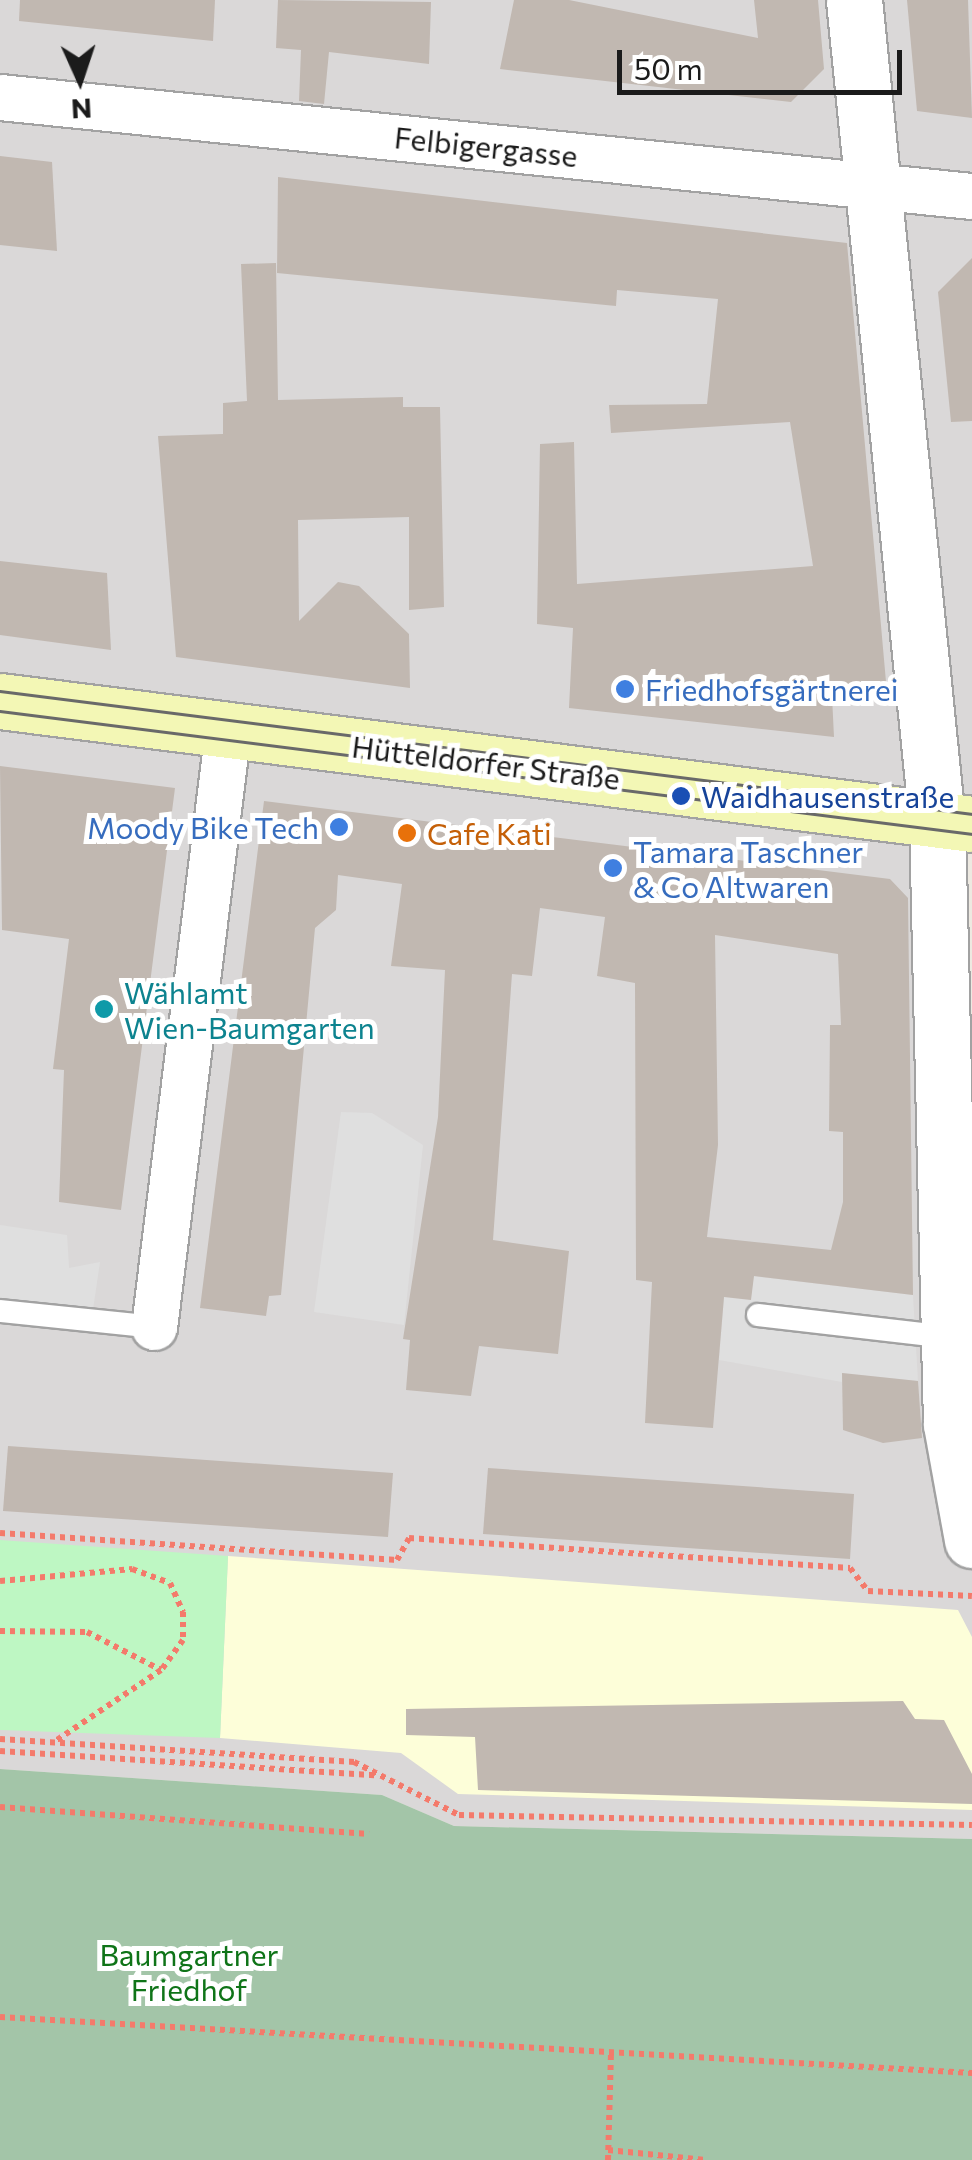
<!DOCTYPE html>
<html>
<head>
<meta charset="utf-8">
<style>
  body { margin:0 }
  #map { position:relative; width:972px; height:2160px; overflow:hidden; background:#ede9e1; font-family:Commissioner,sans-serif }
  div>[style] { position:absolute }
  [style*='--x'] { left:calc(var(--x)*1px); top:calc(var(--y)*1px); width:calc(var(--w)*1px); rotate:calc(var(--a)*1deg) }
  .residential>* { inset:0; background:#dad8d8 }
  .education>* { inset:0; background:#fdfed9 }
  .cemetery>* { inset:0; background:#a3c5a8 }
  .park>* { inset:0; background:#bef7c3 }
  .parking>* { inset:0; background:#dfdfdf }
  .building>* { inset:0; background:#c1b8b1 }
  .path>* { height:6px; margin-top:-3px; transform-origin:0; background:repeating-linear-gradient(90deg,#f47a6b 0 5px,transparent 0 10px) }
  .roads { filter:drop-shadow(2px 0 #a2a2a2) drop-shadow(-2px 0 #a2a2a2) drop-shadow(0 2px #a2a2a2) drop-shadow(0 -2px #a2a2a2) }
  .service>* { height:22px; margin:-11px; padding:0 11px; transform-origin:11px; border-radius:11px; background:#fff }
  .minor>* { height:45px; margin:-22.5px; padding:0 22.5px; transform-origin:22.5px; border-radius:22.5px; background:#fff }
  .tertiary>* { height:55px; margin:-27.5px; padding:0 27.5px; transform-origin:27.5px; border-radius:27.5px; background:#fff }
  .secondary>* { height:55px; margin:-27.5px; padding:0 27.5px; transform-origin:27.5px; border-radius:27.5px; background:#f3f7b5 }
  .tram>* { height:2.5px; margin:-1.25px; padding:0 1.25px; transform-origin:1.25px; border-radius:1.25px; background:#696969 }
  .dots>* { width:28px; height:28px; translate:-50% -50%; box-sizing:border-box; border:5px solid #fff; border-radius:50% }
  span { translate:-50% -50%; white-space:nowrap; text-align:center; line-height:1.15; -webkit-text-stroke:10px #fff; paint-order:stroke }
  .street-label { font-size:30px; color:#1b1b1b }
  .shop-label { font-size:30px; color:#366cbe }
  .left { translate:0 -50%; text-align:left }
  .right { translate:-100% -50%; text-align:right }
  .transit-label { font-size:30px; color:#164399 }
  .food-label { font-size:30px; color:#c56008 }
  .culture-label { font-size:30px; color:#0d838f }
  .park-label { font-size:30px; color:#0f7418 }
  .north { position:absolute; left:30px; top:30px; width:100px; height:100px; -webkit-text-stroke:8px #fff; paint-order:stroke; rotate:177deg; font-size:28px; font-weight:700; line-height:40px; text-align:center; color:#1b1b1b }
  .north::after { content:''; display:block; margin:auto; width:35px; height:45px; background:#1b1b1b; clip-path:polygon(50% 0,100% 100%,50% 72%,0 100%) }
  .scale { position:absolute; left:617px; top:50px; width:285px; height:45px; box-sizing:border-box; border:5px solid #1b1b1b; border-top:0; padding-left:12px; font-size:30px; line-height:35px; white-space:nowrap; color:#1b1b1b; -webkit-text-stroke:8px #fff; paint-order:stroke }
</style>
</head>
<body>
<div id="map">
  <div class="residential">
    <div style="clip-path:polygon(0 0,972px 0,972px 813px,937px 821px,972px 1540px,972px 1839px,454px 1826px,382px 1795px,0 1769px)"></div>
  </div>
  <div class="education">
    <div style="clip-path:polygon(228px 1556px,958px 1610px,972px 1637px,972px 1810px,458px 1794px,401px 1753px,220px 1738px)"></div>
  </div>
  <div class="cemetery">
    <div style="clip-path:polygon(0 1769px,382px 1795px,454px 1826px,972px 1839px,972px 2160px,0 2160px)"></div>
  </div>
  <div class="park">
    <div style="clip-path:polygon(0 1540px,228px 1556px,220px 1738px,0 1730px)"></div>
  </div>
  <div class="parking">
    <div style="clip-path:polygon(341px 1112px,372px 1113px,423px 1145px,404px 1325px,314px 1312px)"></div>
    <div style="clip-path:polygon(0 1225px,67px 1235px,69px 1268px,100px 1262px,90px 1330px,0 1319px)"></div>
    <div style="clip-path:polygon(726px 1273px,913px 1295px,918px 1381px,843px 1373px,842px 1382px,719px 1360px)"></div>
  </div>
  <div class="building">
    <div style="clip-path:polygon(20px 0,215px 0,213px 41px,19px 21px)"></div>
    <div style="clip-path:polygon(278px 0,431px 2px,429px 64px,329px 52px,324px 104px,299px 101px,301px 50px,276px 48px)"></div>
    <div style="clip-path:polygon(514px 0,569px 0,758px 38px,754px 0,818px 0,824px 69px,791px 102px,500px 69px)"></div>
    <div style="clip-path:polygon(907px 0,968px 0,972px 118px,917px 111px)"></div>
    <div style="clip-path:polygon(0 156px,52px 162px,57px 251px,0 245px)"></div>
    <div style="clip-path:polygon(278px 177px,847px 243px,887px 693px,832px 696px,834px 737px,569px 708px,573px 628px,537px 624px,540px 444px,574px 442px,577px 584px,813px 566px,790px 422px,611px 433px,609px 405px,707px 404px,718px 299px,617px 290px,616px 306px,277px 273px)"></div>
    <div style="clip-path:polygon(972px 258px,972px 421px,951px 422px,938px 292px)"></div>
    <div style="clip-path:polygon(276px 263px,278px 400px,403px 397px,403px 407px,440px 407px,444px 607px,409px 610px,409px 517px,298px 520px,299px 621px,338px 582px,359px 586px,409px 634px,410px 688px,176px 657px,158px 436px,223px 434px,223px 403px,247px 401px,241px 264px)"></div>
    <div style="clip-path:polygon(0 561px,107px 573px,111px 650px,0 635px)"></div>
    <div style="clip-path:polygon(0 766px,175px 788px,121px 1210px,59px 1202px,64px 1070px,53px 1069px,69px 939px,2px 930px)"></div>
    <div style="clip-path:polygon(evenodd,264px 801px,890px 879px,908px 898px,913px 1295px,754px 1276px,751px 1300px,724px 1297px,713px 1428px,645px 1423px,652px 1282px,636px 1280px,635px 983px,597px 976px,605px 917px,540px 908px,532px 976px,512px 974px,493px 1240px,569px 1251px,558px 1354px,479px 1346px,471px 1396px,406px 1390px,410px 1340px,403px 1339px,438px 1117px,445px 970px,391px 966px,402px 884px,338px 875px,336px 910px,315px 928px,281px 1295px,269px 1296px,266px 1316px,200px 1308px,264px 801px,715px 935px,838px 954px,841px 1025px,830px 1025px,829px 1131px,843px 1132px,843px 1202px,831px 1250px,707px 1237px,718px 1145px,715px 935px)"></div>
    <div style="clip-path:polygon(842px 1373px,918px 1381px,922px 1438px,883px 1443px,843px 1430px)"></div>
    <div style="clip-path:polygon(8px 1446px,393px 1473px,388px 1537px,3px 1511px)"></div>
    <div style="clip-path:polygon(488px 1468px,854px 1494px,850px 1559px,483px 1534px)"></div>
    <div style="clip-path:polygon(903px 1701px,915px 1719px,944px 1720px,972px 1774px,972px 1804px,478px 1790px,475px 1737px,406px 1735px,406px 1709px)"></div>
  </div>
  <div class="path">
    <div style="--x:0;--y:1533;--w:398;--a:3.9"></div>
    <div style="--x:397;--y:1560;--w:25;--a:-61"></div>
    <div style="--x:409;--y:1538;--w:442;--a:3.9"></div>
    <div style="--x:850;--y:1568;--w:29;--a:52"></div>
    <div style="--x:868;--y:1591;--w:104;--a:2.8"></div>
    <div style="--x:0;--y:1581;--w:133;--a:-5.2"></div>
    <div style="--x:132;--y:1569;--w:40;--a:20.2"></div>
    <div style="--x:170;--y:1583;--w:32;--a:66"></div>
    <div style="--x:183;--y:1612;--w:28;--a:90"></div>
    <div style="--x:183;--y:1640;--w:37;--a:126"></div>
    <div style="--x:161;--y:1670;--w:129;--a:146.1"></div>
    <div style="--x:0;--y:1631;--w:87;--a:0.7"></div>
    <div style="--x:87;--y:1632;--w:83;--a:27.2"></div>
    <div style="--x:0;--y:1739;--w:355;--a:3.7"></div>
    <div style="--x:354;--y:1762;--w:118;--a:26.8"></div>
    <div style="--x:459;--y:1815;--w:513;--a:1.12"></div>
    <div style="--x:0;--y:1751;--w:375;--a:3.7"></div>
    <div style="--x:0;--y:1807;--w:370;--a:4.2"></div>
    <div style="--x:0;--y:2017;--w:974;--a:3.3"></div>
    <div style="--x:608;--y:2150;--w:98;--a:5.9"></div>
    <div style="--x:608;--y:2160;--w:105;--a:-88.4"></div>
  </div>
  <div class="roads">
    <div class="service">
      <div style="--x:0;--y:1311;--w:155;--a:5.9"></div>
      <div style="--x:758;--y:1315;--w:191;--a:6.6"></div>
    </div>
    <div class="minor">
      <div style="--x:0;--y:97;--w:977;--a:5.82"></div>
      <div style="--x:154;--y:1327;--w:603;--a:-82.95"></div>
    </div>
    <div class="tertiary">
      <div style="--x:854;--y:0;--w:825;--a:84.23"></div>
      <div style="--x:937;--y:821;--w:603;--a:88.67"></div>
      <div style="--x:951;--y:1424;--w:118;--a:79.7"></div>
    </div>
    <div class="secondary">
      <div style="--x:0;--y:701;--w:980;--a:7.21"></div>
    </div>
  </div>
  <div class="tram">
    <div style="--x:0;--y:691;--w:980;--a:7.21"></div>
    <div style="--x:0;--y:711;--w:980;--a:7.21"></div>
  </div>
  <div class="dots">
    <div style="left:625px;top:689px;background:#3f7fe0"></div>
    <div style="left:681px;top:796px;background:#1a4fb4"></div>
    <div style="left:339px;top:827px;background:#3f7fe0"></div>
    <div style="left:407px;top:833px;background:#e8710a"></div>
    <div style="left:613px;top:868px;background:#3f7fe0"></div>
    <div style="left:104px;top:1009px;background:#0f9aa8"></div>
  </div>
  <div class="street-label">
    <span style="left:486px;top:146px;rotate:6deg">Felbigergasse</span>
    <span style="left:486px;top:762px;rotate:7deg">Hütteldorfer Straße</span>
  </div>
  <div class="shop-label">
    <span class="left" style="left:645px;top:689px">Friedhofsgärtnerei</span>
    <span class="right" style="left:319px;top:827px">Moody Bike Tech</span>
    <span class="left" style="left:633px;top:868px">Tamara Taschner<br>&amp; Co Altwaren</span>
  </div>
  <div class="transit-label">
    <span class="left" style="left:701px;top:796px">Waidhausenstraße</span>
  </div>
  <div class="food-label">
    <span class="left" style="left:427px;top:833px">Cafe Kati</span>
  </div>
  <div class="culture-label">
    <span class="left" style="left:124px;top:1009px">Wählamt<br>Wien-Baumgarten</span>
  </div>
  <div class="park-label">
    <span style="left:189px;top:1971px">Baumgartner<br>Friedhof</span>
  </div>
  <div class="north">N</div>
  <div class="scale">50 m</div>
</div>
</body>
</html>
